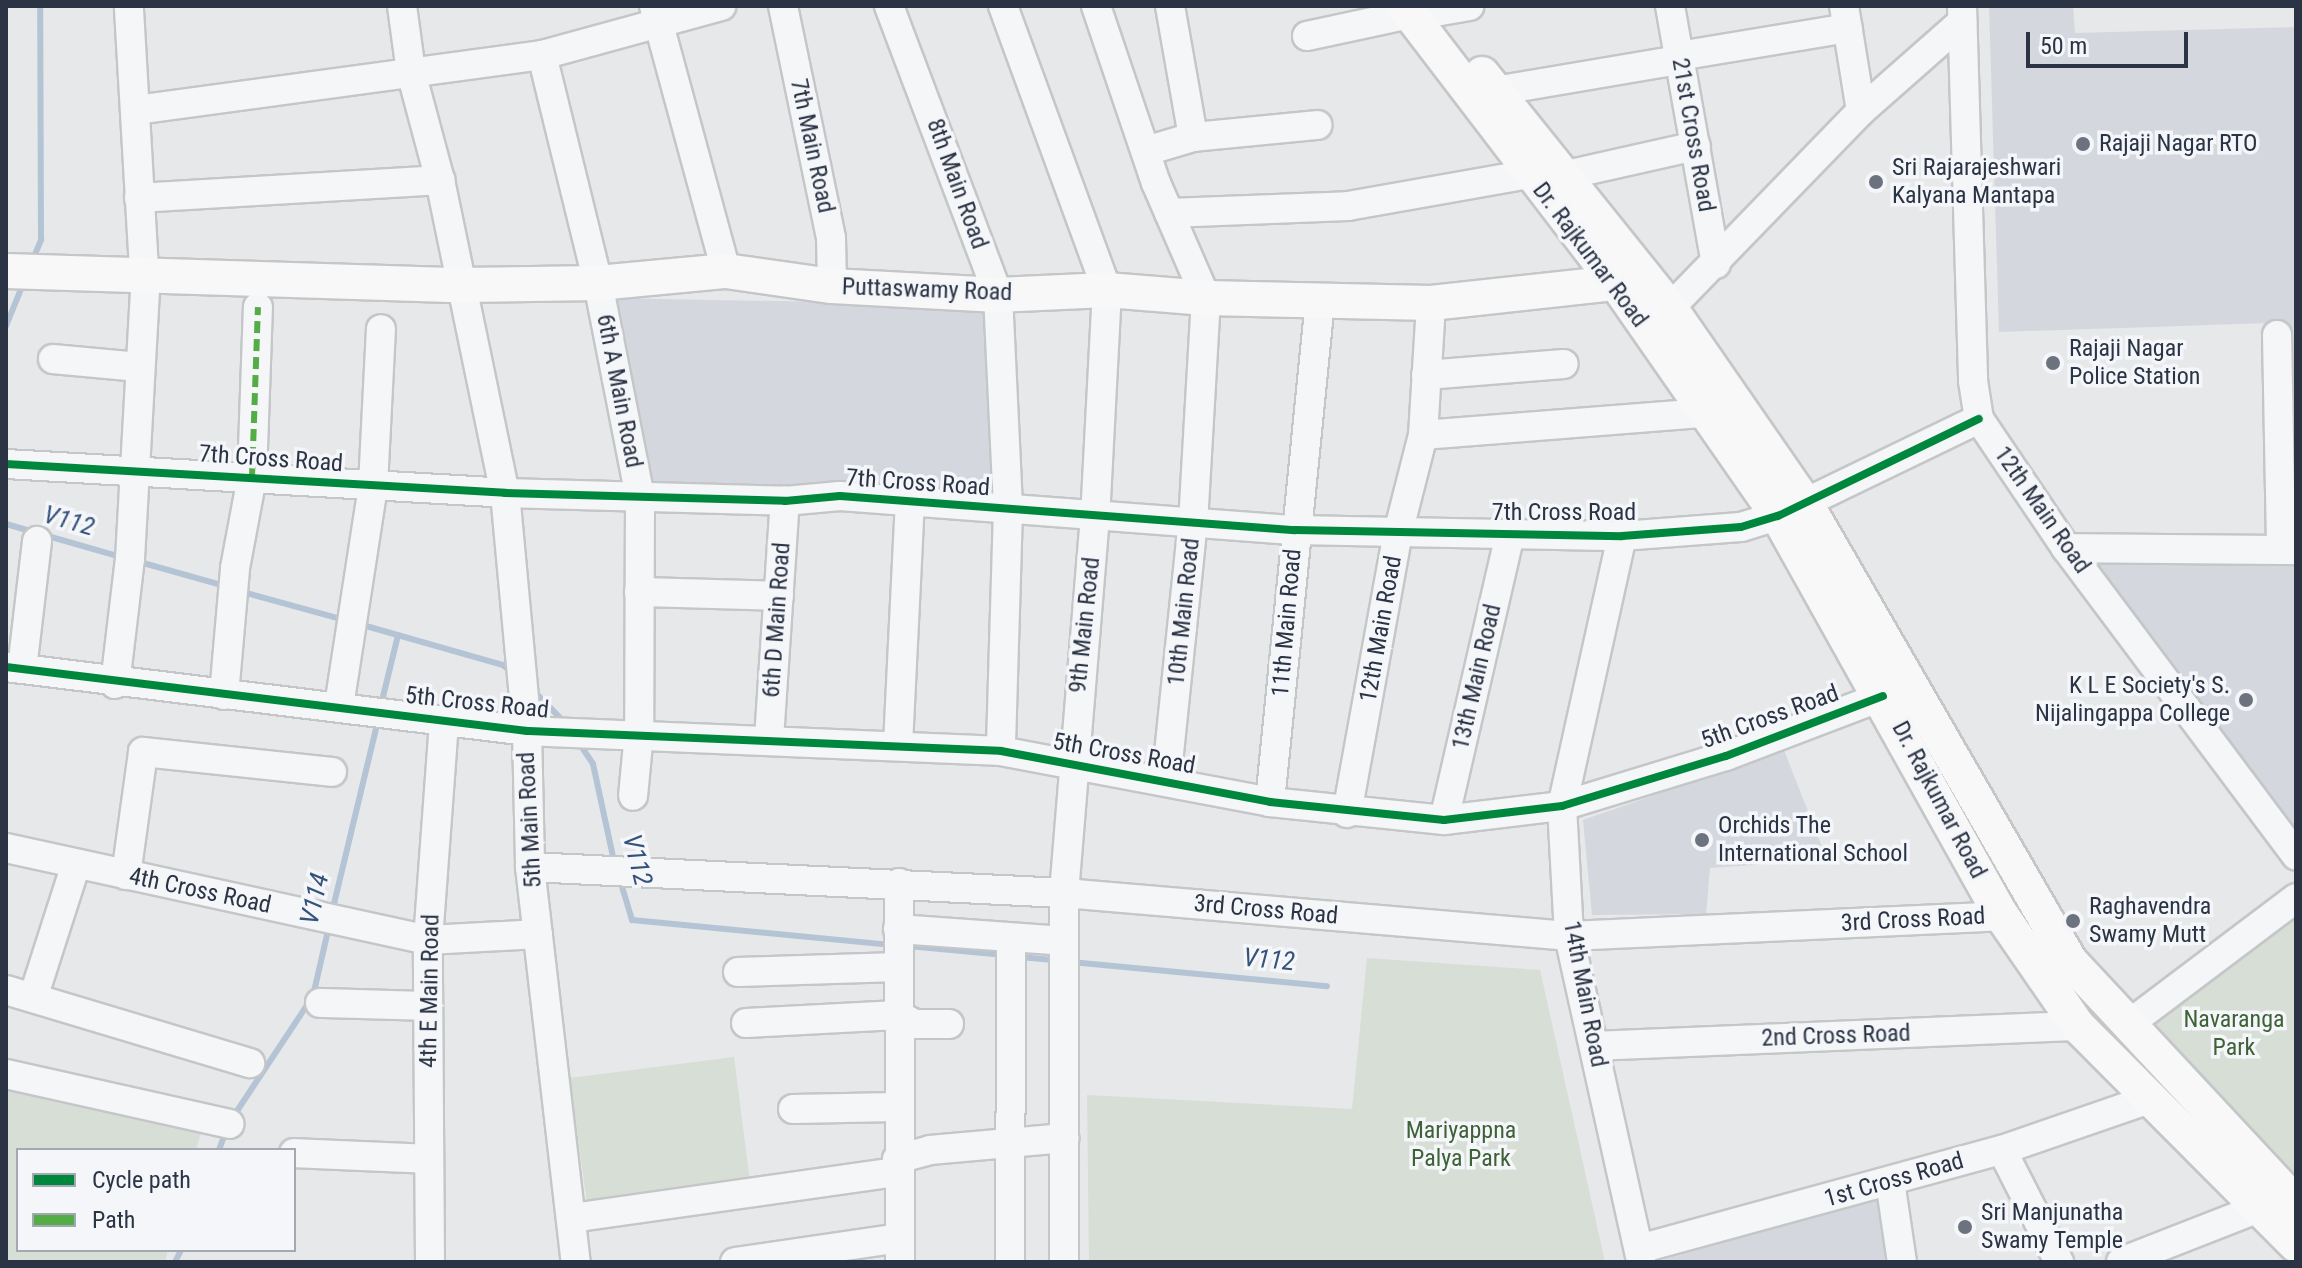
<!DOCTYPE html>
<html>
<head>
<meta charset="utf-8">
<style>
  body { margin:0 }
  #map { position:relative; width:2302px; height:1268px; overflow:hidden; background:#e6e8ea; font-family:"Roboto Condensed",sans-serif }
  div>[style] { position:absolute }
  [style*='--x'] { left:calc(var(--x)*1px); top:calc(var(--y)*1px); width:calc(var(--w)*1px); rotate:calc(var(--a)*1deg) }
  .built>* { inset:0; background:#d4d7dd }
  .green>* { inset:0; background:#d6ded6 }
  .stream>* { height:6px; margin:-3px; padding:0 3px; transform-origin:3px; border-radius:3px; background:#b4c4d5 }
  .roads { filter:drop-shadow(2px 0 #c4c6c8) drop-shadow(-2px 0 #c4c6c8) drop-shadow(0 2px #c4c6c8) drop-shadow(0 -2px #c4c6c8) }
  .minor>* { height:28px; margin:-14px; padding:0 14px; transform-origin:14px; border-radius:14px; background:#f5f6f7 }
  .major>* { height:34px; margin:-17px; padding:0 17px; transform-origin:17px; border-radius:17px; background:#f8f8f8 }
  .quiet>* { height:6px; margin-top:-3px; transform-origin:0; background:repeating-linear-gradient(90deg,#54ac47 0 12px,transparent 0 18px) }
  .cycleway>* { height:8px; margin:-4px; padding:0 4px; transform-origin:4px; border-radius:4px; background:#00873e }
  .dots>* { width:22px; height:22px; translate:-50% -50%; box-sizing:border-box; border:4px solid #f4f6f9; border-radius:50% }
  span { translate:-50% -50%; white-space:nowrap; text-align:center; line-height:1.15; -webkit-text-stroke:7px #f4f6f9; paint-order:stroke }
  .street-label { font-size:24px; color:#2b3445 }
  .poi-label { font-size:24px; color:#2b3445 }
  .left { translate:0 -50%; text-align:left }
  .right { translate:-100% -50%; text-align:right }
  .park-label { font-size:24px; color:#3f6138 }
  .water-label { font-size:26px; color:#34527a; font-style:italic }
  .frame { position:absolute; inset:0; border:8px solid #2b3445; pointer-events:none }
  .legend { position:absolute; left:16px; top:1148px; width:280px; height:104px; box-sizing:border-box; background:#f4f6f9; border:2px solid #a4a8b1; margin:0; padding:10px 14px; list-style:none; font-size:24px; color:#2b3445 }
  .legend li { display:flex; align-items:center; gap:16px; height:40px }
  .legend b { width:40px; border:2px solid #a4a8b1 }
  .scale { position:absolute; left:2026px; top:32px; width:162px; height:36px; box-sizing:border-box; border:4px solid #2b3445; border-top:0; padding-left:10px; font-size:24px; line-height:28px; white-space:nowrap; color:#2b3445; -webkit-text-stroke:6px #f4f6f9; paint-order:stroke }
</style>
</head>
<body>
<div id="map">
  <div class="built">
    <div style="clip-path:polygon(1989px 6px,2073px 6px,2075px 33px,2296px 27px,2296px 514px,2271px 515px,2269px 323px,1999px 332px)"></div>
    <div style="clip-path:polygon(604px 298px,990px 305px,999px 502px,644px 494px)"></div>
    <div style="clip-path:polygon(2093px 562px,2296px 564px,2296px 836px)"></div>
    <div style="clip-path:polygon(1784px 750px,1827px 860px,1710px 868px,1706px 914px,1592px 915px,1583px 820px)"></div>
    <div style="clip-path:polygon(1886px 1196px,1897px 1262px,1659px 1262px,1659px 1261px)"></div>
  </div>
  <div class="green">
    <div style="clip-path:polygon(2296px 912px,2296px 1194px,2144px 1027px)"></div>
    <div style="clip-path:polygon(1367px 958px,1540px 970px,1605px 1262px,1089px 1262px,1087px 1095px,1352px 1109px)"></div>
    <div style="clip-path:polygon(734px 1057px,750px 1182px,587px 1204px,570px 1078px)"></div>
    <div style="clip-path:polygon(6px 1065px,204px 1123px,196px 1150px,18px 1150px,18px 1250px,168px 1250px,165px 1262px,6px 1262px)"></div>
  </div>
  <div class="stream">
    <div style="--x:33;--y:259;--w:21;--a:-67"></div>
    <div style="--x:41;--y:240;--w:234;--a:-90.2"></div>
    <div style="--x:6;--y:326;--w:45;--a:-68"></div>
    <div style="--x:6;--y:524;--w:120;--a:16"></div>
    <div style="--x:136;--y:561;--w:92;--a:15.7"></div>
    <div style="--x:239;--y:591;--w:109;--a:15.4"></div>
    <div style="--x:359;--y:624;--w:150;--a:15.9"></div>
    <div style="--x:503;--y:665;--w:11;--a:41"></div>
    <div style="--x:532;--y:689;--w:49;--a:45.8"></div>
    <div style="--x:381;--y:705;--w:72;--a:-76.3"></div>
    <div style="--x:579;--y:743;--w:25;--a:56"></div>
    <div style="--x:593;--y:764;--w:99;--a:77.8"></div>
    <div style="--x:620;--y:880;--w:42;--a:73.3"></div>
    <div style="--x:632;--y:920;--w:262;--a:5.5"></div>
    <div style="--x:332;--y:912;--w:197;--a:-76.5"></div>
    <div style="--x:908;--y:946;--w:97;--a:5.3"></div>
    <div style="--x:1020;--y:957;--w:36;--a:5"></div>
    <div style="--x:1071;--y:962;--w:257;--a:5.4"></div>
    <div style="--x:233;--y:1117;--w:145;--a:-56.5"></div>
    <div style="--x:313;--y:996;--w:72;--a:-77.1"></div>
    <div style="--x:219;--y:1150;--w:20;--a:-70"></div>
    <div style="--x:175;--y:1262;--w:13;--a:-63"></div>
  </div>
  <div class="roads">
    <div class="minor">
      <div style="--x:402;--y:6;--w:67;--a:82.2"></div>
      <div style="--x:411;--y:72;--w:112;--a:75"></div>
      <div style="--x:440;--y:180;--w:320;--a:78.3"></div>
      <div style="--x:505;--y:493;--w:239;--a:84.7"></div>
      <div style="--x:527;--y:731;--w:136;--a:88.7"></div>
      <div style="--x:530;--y:867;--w:398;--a:83.4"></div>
      <div style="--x:654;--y:6;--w:275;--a:74.8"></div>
      <div style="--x:783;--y:6;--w:237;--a:78.3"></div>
      <div style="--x:831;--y:238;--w:48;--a:88.8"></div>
      <div style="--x:889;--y:6;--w:309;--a:69.3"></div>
      <div style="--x:998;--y:295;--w:214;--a:87.3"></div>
      <div style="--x:1008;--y:509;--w:242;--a:91.7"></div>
      <div style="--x:1003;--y:6;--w:302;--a:69.9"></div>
      <div style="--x:1107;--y:290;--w:226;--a:93"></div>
      <div style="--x:1095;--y:516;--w:378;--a:94.7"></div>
      <div style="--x:1064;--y:893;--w:369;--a:90"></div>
      <div style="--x:1096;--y:6;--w:187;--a:71.3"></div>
      <div style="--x:1156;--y:183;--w:125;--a:66.5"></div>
      <div style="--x:1206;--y:298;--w:223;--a:93.3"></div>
      <div style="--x:1193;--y:521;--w:261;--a:95.9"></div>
      <div style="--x:1170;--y:6;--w:133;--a:80"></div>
      <div style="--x:1670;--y:6;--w:262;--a:79.9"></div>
      <div style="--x:1844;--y:6;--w:106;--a:80.8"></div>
      <div style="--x:1962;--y:6;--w:375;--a:88.3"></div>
      <div style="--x:1973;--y:381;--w:38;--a:81"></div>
      <div style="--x:1979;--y:419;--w:156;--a:56"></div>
      <div style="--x:2066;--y:548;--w:384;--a:53.2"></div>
      <div style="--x:1435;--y:12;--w:35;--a:-10"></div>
      <div style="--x:1307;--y:36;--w:105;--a:-12.1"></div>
      <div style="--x:542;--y:55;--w:235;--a:76.2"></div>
      <div style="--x:598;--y:283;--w:219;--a:78.9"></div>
      <div style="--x:640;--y:498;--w:235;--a:90.2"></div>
      <div style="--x:639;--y:733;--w:63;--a:95.4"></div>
      <div style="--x:1679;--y:56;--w:171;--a:-9.4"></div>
      <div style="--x:1495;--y:91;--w:187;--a:-9.6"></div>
      <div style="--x:136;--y:110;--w:410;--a:-7.7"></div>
      <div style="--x:542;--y:55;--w:186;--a:-15.3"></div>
      <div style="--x:1146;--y:151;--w:49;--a:-16.6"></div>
      <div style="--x:1193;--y:137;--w:125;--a:-5.5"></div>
      <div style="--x:1566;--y:175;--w:133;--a:-12.6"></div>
      <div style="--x:139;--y:198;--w:302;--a:-3.4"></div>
      <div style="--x:1169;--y:213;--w:179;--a:-2.2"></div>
      <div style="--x:1348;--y:206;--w:184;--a:-10"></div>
      <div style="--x:1670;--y:308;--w:274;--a:-45.9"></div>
      <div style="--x:1861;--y:111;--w:135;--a:-41.4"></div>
      <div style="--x:2277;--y:335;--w:215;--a:88.9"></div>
      <div style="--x:53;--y:359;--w:86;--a:5.3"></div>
      <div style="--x:1426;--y:375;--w:138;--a:-4.6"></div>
      <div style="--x:1423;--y:435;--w:282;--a:-4.5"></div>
      <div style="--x:6;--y:464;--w:500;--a:3.3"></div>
      <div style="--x:505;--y:493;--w:280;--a:1.6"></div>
      <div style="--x:785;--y:501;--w:55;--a:-5.2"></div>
      <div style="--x:840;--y:496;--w:456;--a:4.3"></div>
      <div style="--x:1295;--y:530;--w:327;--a:1.1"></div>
      <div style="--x:1622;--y:536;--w:119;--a:-4.3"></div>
      <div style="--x:1741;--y:527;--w:39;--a:-17"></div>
      <div style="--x:1778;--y:516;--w:223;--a:-25.8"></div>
      <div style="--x:1622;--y:536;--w:277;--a:102.5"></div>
      <div style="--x:1562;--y:806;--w:130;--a:86.9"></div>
      <div style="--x:1569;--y:936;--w:334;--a:77.5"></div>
      <div style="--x:2066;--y:548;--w:230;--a:0.5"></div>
      <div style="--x:639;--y:592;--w:140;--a:1.6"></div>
      <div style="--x:6;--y:667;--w:525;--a:7"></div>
      <div style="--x:527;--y:731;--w:474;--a:2.4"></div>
      <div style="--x:1001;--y:751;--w:274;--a:10.7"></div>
      <div style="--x:1270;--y:802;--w:175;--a:5.9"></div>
      <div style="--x:1444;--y:820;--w:119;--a:-6.8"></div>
      <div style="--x:1562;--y:806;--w:171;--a:-17"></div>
      <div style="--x:1726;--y:756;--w:168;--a:-20.9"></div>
      <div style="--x:22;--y:669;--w:129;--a:-83.3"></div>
      <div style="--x:115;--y:684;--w:126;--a:-83.2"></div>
      <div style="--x:130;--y:559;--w:272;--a:-86.8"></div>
      <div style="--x:145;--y:287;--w:281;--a:-93.3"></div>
      <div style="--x:224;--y:695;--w:127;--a:-85"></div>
      <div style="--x:235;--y:568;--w:93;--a:-79.4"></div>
      <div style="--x:252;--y:477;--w:170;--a:-88"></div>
      <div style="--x:339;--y:706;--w:223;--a:-81.2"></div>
      <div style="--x:373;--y:486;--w:157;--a:-87.1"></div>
      <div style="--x:769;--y:739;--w:239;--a:-86.2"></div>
      <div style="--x:898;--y:745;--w:245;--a:-87.2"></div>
      <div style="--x:1270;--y:802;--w:503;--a:-84.3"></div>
      <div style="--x:1347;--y:813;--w:285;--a:-79.7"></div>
      <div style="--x:1398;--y:533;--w:101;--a:-75.7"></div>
      <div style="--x:1423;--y:435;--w:132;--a:-86.5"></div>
      <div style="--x:1444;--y:820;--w:294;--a:-77"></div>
      <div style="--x:6;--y:848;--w:432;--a:12.3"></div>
      <div style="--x:428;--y:940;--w:110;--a:-3.1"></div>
      <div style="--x:530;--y:867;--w:535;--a:2.79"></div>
      <div style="--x:1064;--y:893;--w:507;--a:4.87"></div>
      <div style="--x:1569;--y:936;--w:433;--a:-2.6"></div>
      <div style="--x:126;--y:875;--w:124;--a:-82.1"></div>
      <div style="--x:143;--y:752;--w:190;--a:6"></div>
      <div style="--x:899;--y:883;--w:379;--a:89.8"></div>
      <div style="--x:898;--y:929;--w:166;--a:4.1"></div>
      <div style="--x:738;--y:972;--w:160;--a:-1.8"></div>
      <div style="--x:6;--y:990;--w:255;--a:16.7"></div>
      <div style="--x:33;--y:998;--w:141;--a:-72.2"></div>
      <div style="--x:320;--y:1003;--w:107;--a:1.6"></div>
      <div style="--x:746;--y:1023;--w:152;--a:-3"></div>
      <div style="--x:898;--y:1015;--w:19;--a:28"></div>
      <div style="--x:915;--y:1024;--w:34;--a:0"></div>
      <div style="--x:2129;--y:1024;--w:209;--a:-37"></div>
      <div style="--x:1595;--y:1046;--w:483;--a:-2.4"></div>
      <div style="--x:6;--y:1074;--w:229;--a:12.6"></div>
      <div style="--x:793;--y:1109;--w:104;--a:-1.1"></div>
      <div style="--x:2002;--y:1150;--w:126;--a:63"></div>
      <div style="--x:294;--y:1153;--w:135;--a:2.5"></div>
      <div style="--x:897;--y:1159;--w:34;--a:-15"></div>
      <div style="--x:930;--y:1150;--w:135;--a:-5.1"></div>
      <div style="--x:1890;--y:1181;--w:82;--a:81.6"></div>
      <div style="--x:572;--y:1218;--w:328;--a:-8.1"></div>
      <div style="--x:1639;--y:1249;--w:376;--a:-15.3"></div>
      <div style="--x:2002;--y:1150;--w:152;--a:-19.1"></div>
      <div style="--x:430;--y:1262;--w:322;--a:-90.4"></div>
      <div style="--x:428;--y:940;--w:220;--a:-85.8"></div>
      <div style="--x:735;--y:1262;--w:166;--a:-8.3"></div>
      <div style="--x:1010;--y:1262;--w:324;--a:-89.8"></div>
      <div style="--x:2121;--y:1262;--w:150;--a:-21.4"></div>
    </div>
    <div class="major">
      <div style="--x:1404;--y:6;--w:349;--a:52.6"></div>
      <div style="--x:1616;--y:283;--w:284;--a:55.2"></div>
      <div style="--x:1778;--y:516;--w:458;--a:60.8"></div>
      <div style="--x:2002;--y:916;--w:134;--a:55.4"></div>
      <div style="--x:2078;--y:1026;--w:309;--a:45.1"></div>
      <div style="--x:1482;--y:74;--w:300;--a:51.2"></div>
      <div style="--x:1670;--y:308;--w:241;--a:55.3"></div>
      <div style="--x:1807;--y:506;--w:526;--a:59.97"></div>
      <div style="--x:2070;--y:961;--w:331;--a:47"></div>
      <div style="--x:6;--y:271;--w:452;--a:1.8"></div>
      <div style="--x:458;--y:285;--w:140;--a:-0.8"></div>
      <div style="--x:598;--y:283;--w:129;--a:-5.4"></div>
      <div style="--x:726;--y:271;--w:107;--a:8.1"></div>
      <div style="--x:832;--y:286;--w:166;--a:3.1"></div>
      <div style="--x:998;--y:295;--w:109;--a:-2.6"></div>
      <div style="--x:1107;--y:290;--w:99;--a:4.6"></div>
      <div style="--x:1206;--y:298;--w:225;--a:1.3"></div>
      <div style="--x:1431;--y:303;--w:186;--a:-6.2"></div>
    </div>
  </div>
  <div class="quiet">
    <div style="--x:252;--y:477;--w:170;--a:-88"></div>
  </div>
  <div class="cycleway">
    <div style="--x:6;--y:464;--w:500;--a:3.3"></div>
    <div style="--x:505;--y:493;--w:280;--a:1.6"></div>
    <div style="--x:785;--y:501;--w:55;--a:-5.2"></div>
    <div style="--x:840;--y:496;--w:456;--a:4.3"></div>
    <div style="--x:1295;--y:530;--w:327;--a:1.1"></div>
    <div style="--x:1622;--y:536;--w:119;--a:-4.3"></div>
    <div style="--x:1741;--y:527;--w:39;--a:-17"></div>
    <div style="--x:1778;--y:516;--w:223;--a:-25.8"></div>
    <div style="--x:6;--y:667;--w:525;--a:7"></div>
    <div style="--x:527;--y:731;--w:474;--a:2.4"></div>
    <div style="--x:1001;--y:751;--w:274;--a:10.7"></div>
    <div style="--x:1270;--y:802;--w:175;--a:5.9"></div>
    <div style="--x:1444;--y:820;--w:119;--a:-6.8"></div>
    <div style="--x:1562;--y:806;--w:171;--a:-17"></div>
    <div style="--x:1726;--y:756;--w:168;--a:-20.9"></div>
  </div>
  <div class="dots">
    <div style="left:2083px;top:144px;background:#6c737f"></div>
    <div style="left:1876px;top:182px;background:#6c737f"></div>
    <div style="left:2053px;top:363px;background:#6c737f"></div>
    <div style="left:2246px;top:700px;background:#6c737f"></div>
    <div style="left:1702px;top:840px;background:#6c737f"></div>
    <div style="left:2073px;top:921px;background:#6c737f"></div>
    <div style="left:1965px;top:1227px;background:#6c737f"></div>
  </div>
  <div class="street-label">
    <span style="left:1693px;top:135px;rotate:80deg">21st Cross Road</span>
    <span style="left:812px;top:146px;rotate:78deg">7th Main Road</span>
    <span style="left:957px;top:184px;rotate:70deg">8th Main Road</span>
    <span style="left:1590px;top:255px;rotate:53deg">Dr. Rajkumar Road</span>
    <span style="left:927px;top:290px;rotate:2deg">Puttaswamy Road</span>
    <span style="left:619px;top:391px;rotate:79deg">6th A Main Road</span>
    <span style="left:271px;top:459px;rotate:4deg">7th Cross Road</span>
    <span style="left:918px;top:483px;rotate:4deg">7th Cross Road</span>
    <span style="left:2042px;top:510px;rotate:55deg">12th Main Road</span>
    <span style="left:1564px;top:513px">7th Cross Road</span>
    <span style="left:1184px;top:612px;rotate:-84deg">10th Main Road</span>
    <span style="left:777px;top:620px;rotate:-86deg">6th D Main Road</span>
    <span style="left:1287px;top:623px;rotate:-85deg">11th Main Road</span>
    <span style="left:1085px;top:625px;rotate:-84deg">9th Main Road</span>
    <span style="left:1381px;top:629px;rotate:-80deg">12th Main Road</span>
    <span style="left:1477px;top:677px;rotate:-77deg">13th Main Road</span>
    <span style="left:477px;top:703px;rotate:6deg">5th Cross Road</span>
    <span style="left:1770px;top:717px;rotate:-20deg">5th Cross Road</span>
    <span style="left:1124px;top:754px;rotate:10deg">5th Cross Road</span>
    <span style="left:1939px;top:800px;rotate:62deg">Dr. Rajkumar Road</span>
    <span style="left:530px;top:820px;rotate:-93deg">5th Main Road</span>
    <span style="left:200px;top:891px;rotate:12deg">4th Cross Road</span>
    <span style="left:1266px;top:910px;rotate:5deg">3rd Cross Road</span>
    <span style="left:1913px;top:920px;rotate:-3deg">3rd Cross Road</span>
    <span style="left:430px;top:991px;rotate:-89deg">4th E Main Road</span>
    <span style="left:1585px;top:994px;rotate:79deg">14th Main Road</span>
    <span style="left:1836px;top:1036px;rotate:-2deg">2nd Cross Road</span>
    <span style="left:1894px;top:1180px;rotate:-16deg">1st Cross Road</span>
  </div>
  <div class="poi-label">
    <span class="left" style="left:2099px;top:144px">Rajaji Nagar RTO</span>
    <span class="left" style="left:1892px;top:182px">Sri Rajarajeshwari<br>Kalyana Mantapa</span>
    <span class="left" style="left:2069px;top:363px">Rajaji Nagar<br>Police Station</span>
    <span class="right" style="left:2230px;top:700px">K L E Society's S.<br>Nijalingappa College</span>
    <span class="left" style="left:1718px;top:840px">Orchids The<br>International School</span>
    <span class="left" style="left:2089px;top:921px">Raghavendra<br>Swamy Mutt</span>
    <span class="left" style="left:1981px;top:1227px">Sri Manjunatha<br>Swamy Temple</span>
  </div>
  <div class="park-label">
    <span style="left:2234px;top:1034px">Navaranga<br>Park</span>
    <span style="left:1461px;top:1145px">Mariyappna<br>Palya Park</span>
  </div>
  <div class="water-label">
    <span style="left:69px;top:521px;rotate:16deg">V112</span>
    <span style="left:637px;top:860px;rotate:76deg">V112</span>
    <span style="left:315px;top:899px;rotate:-77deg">V114</span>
    <span style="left:1269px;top:960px;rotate:5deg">V112</span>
  </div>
  <div class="frame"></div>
  <ul class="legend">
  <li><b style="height:10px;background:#00873e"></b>Cycle path</li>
  <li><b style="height:10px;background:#54ac47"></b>Path</li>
  </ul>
  <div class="scale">50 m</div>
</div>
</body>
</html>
